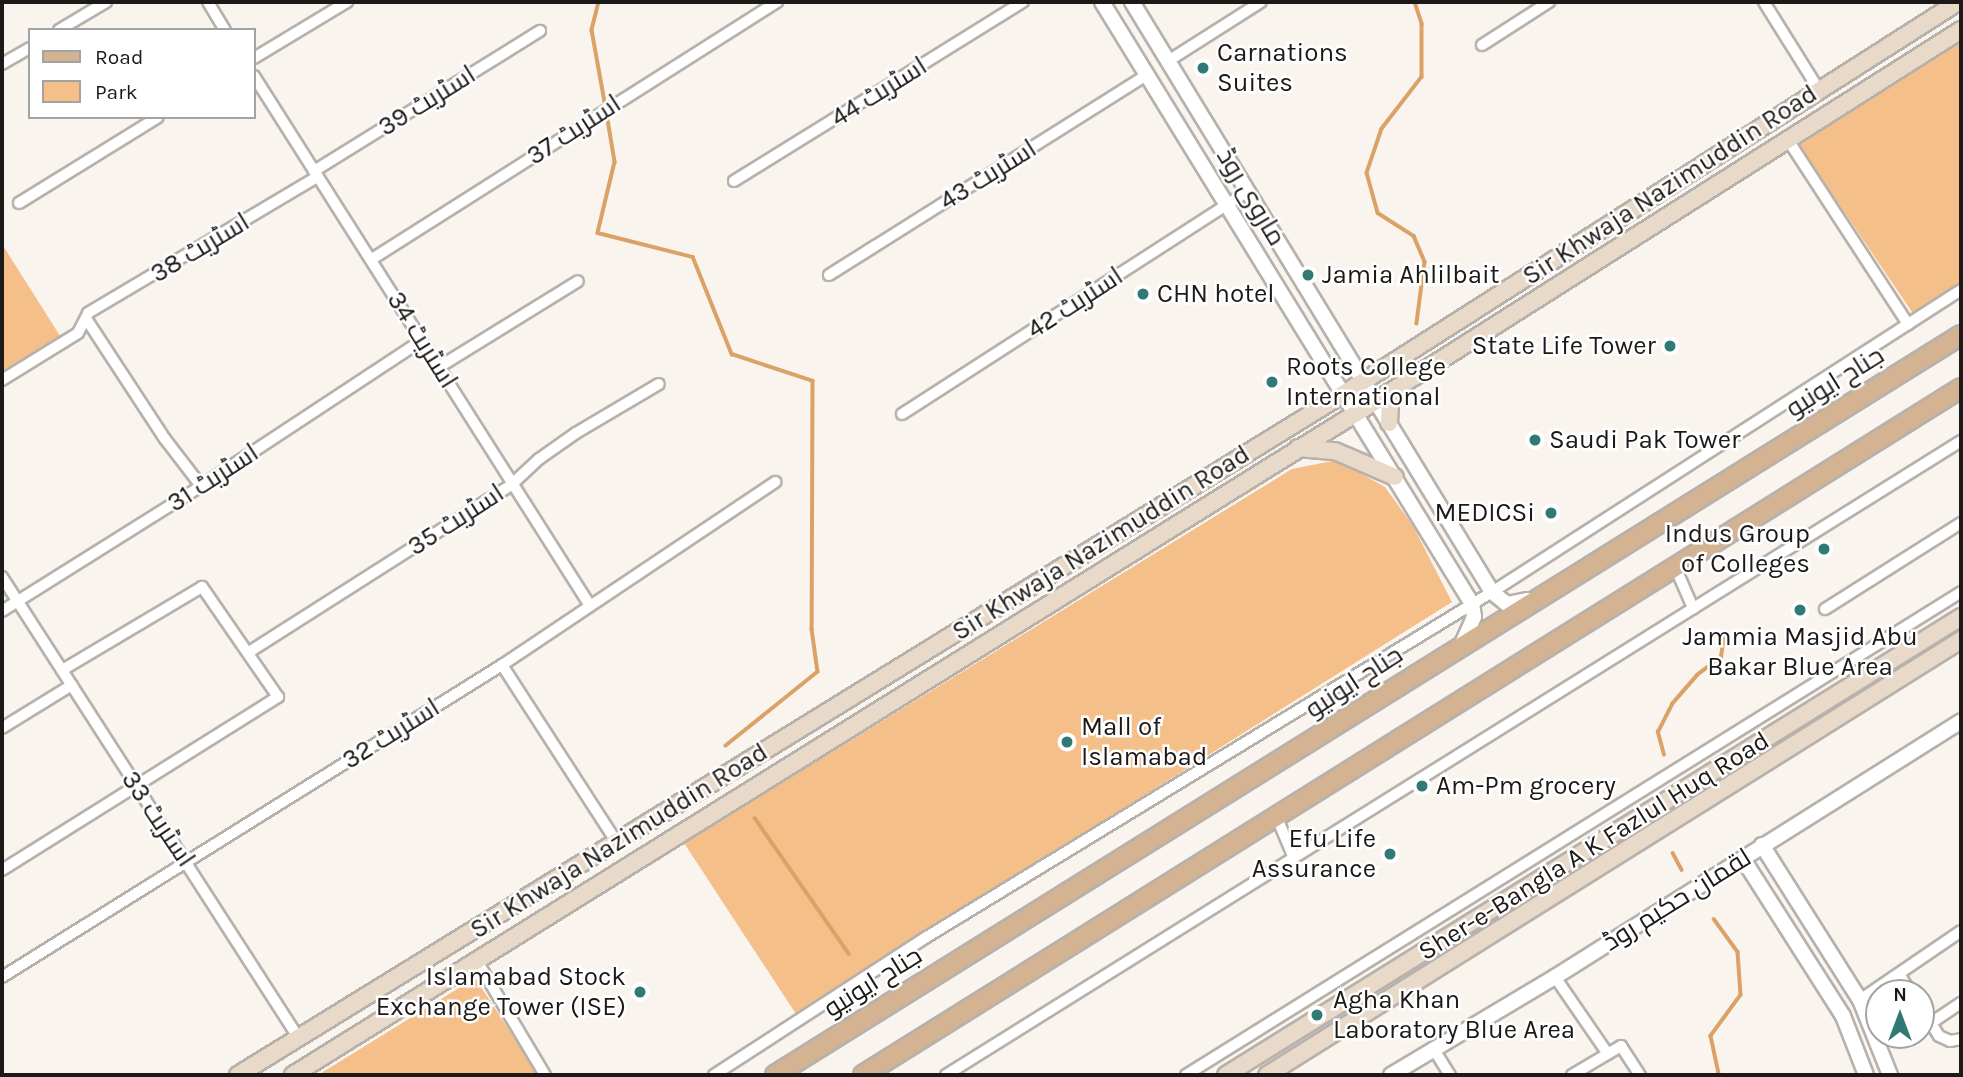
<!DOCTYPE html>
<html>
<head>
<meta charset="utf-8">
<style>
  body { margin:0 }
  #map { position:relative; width:1963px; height:1077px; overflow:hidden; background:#faf4ee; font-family:Karla,Cairo,sans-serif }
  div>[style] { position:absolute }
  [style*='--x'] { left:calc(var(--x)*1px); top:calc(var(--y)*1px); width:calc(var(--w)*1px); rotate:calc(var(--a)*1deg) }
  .green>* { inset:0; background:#f5bf8a }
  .stream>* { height:3.5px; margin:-1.75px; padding:0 1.75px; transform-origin:1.75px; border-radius:1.75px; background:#dba267 }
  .roads { filter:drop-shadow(2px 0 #b7b1ac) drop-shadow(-2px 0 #b7b1ac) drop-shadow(0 2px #b7b1ac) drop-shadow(0 -2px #b7b1ac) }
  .minor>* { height:10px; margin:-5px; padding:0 5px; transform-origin:5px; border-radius:5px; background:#fff }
  .tertiary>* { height:14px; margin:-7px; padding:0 7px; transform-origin:7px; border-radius:7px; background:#fff }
  .secondary>* { height:16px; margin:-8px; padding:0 8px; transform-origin:8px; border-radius:8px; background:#e9d9c8 }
  .primary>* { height:18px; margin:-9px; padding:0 9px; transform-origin:9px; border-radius:9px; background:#d3b391 }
  .dots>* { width:19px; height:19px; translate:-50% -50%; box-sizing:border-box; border:4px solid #fff; border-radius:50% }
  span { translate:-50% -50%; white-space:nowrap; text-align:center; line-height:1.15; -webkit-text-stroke:5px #fff; paint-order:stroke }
  .poi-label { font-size:26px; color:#1c1a18 }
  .left { translate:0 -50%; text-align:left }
  .right { translate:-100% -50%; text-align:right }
  .street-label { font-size:26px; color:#1c1a18 }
  .frame { position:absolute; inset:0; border:4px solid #1c1a18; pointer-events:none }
  .legend { position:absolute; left:28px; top:28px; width:228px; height:91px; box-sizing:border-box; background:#fff; border:2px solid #a4a3a3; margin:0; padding:9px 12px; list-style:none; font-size:21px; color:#1c1a18 }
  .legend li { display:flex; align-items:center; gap:14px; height:35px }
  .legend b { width:35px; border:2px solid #a4a3a3 }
  .north { position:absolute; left:1865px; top:979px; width:70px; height:70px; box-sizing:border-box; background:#fff; border:2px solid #a4a3a3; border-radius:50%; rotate:0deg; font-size:19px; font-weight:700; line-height:28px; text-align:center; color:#1c1a18 }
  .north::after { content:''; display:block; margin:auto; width:24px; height:32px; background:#317974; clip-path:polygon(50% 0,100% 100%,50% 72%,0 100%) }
</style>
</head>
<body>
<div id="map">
  <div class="green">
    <div style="clip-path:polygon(1961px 38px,1961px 284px,1914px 315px,1797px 142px)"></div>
    <div style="clip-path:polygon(2px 244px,62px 339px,2px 375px)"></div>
    <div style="clip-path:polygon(1337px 460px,1385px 487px,1413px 526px,1452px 602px,796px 1014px,684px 843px,1292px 469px)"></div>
    <div style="clip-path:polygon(475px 978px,539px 1075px,318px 1075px)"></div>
  </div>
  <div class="stream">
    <div style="--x:599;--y:2;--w:29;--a:104"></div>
    <div style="--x:592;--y:30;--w:73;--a:79.8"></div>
    <div style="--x:1415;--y:2;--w:23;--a:72"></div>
    <div style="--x:1422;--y:24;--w:53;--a:90"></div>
    <div style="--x:1422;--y:77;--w:66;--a:127.6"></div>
    <div style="--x:1382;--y:129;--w:46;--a:108.8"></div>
    <div style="--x:1367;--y:173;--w:41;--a:74.6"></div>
    <div style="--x:1378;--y:213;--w:43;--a:32.6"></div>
    <div style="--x:1414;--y:236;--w:28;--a:67"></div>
    <div style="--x:1425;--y:262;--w:62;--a:97.5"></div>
    <div style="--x:607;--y:114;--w:49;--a:80.5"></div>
    <div style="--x:615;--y:162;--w:73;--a:103.5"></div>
    <div style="--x:598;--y:233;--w:98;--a:14.2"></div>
    <div style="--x:693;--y:257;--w:105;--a:68.1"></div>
    <div style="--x:732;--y:354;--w:85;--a:18.4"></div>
    <div style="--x:813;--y:381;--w:248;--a:90.2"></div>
    <div style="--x:812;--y:629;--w:43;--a:82.1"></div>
    <div style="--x:818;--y:672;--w:118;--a:141.2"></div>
    <div style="--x:1664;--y:755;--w:24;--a:-105"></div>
    <div style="--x:1658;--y:732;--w:31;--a:-63"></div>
    <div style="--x:1672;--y:704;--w:38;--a:-49"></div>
    <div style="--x:1697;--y:675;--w:30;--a:-37"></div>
    <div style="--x:1721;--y:657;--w:21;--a:-82"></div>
    <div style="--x:755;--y:818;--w:165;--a:55.3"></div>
    <div style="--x:1673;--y:853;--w:19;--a:62"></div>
    <div style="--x:1714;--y:919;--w:41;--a:54"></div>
    <div style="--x:1738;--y:952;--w:43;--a:86"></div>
    <div style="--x:1741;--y:995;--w:51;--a:126.2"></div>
    <div style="--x:1711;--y:1036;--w:40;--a:78"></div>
  </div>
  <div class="roads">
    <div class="minor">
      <div style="--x:208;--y:2;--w:33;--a:59"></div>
      <div style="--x:1764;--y:2;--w:104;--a:58"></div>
      <div style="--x:59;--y:30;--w:55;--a:-30.8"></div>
      <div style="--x:1482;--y:45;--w:80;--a:-32.7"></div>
      <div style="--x:254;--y:58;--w:109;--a:-31.1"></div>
      <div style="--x:1168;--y:61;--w:110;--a:-32.4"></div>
      <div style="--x:2;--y:64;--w:32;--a:-30"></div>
      <div style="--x:254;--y:76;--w:625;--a:57.61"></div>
      <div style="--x:1788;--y:140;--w:220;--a:56.9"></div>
      <div style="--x:314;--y:171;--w:266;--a:-31.8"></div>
      <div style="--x:734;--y:181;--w:340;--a:-31.8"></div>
      <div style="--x:19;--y:203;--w:163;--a:-31.7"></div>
      <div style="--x:372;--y:259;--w:480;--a:-32.4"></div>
      <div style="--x:829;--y:275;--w:376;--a:-32.2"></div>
      <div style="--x:87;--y:320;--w:142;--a:56.8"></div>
      <div style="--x:165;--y:439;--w:59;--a:52.5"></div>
      <div style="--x:439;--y:367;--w:163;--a:-31.7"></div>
      <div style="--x:2;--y:380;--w:89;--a:-31.7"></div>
      <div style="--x:78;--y:333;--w:22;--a:-63"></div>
      <div style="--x:88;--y:313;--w:266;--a:-30.7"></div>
      <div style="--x:902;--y:414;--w:412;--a:-32.8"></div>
      <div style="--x:1676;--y:569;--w:43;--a:66.4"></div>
      <div style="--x:2;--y:577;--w:547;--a:57.24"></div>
      <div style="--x:1825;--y:609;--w:161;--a:-32.3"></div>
      <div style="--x:2;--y:611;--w:235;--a:-32.1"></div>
      <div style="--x:201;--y:486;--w:263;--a:-33.4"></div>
      <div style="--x:249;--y:652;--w:311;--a:-32.5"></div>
      <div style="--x:511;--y:485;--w:38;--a:-43"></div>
      <div style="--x:539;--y:459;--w:45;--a:-35.1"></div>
      <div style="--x:576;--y:433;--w:96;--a:-30.6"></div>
      <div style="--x:502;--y:665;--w:212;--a:57.1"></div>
      <div style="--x:2;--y:728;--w:82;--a:-31.6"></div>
      <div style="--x:1277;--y:818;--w:43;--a:67"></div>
      <div style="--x:2;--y:870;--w:326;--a:-32.1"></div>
      <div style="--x:278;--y:697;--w:134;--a:-124.6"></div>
      <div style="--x:202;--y:587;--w:163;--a:149.3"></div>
      <div style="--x:477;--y:961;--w:133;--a:59.2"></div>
      <div style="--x:1899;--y:974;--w:22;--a:58"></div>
      <div style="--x:2;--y:977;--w:589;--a:-31.96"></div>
      <div style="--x:502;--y:665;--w:329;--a:-33.8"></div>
      <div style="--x:1555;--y:977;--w:93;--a:55.5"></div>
      <div style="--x:1860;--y:1000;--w:122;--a:-34.3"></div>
      <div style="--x:1921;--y:1008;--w:33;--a:57"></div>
      <div style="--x:1939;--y:1036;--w:12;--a:24"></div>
      <div style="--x:1950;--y:1041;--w:11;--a:-10"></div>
      <div style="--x:1931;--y:1023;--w:36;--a:-34"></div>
      <div style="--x:1433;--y:1048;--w:32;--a:58"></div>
      <div style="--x:714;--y:1075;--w:252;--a:-33"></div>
      <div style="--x:925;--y:938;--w:664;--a:-31.39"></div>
      <div style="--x:1492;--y:592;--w:558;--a:-32.78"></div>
      <div style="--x:946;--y:1075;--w:1197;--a:-31.99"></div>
      <div style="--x:1186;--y:1075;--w:913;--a:-31.93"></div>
      <div style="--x:1572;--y:1075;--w:57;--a:-30.6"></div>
      <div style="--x:1621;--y:1046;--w:35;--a:57"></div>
    </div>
    <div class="tertiary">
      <div style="--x:1102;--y:2;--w:707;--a:58.42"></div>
      <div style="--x:1472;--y:604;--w:13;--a:81"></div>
      <div style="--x:1474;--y:617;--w:30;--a:114"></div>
      <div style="--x:1132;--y:2;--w:691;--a:58.61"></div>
      <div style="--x:1492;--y:592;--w:19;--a:39"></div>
      <div style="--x:1507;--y:604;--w:21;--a:-11"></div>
      <div style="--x:1762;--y:845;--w:183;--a:57.7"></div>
      <div style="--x:1860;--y:1000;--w:81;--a:68.2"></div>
      <div style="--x:1743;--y:859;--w:186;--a:57.5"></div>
      <div style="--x:1843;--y:1016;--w:63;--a:68.7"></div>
      <div style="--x:1391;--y:1075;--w:191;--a:-30.9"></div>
      <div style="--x:1555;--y:977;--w:480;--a:-32.2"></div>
    </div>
    <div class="secondary">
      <div style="--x:1389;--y:423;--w:22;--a:-87"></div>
      <div style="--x:1390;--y:401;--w:15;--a:-53"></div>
      <div style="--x:1298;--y:448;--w:37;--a:5"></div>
      <div style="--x:1335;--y:451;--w:65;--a:23.4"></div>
      <div style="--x:238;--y:1075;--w:1300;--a:-31.64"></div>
      <div style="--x:1345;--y:393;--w:727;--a:-32.53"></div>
      <div style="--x:293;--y:1075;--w:1276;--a:-31.9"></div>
      <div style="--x:1376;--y:401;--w:693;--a:-32.38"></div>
      <div style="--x:1226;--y:1075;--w:866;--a:-31.93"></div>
      <div style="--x:1267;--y:1075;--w:819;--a:-32.08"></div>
    </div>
    <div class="primary">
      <div style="--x:775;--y:1075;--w:1398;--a:-31.96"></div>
      <div style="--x:863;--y:1075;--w:1295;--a:-32.03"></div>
    </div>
  </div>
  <div class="dots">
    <div style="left:1203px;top:68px;background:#317974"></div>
    <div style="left:1308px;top:275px;background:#317974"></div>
    <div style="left:1143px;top:294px;background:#317974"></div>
    <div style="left:1670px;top:346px;background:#317974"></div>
    <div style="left:1272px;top:382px;background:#317974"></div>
    <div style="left:1535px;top:440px;background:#317974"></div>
    <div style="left:1551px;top:513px;background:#317974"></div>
    <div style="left:1824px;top:549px;background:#317974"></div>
    <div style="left:1800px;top:610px;background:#317974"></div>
    <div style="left:1067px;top:742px;background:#317974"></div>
    <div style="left:1422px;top:786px;background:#317974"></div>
    <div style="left:1390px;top:854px;background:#317974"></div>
    <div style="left:640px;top:992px;background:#317974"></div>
    <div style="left:1317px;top:1015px;background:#317974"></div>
  </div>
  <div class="poi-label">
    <span class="left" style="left:1217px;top:68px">Carnations<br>Suites</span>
    <span class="left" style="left:1322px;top:275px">Jamia Ahlilbait</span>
    <span class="left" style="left:1157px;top:294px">CHN hotel</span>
    <span class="right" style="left:1656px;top:346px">State Life Tower</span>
    <span class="left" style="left:1286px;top:382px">Roots College<br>International</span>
    <span class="left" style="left:1549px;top:440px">Saudi Pak Tower</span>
    <span class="right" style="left:1535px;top:513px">MEDICSi</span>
    <span class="right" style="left:1810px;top:549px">Indus Group<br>of Colleges</span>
    <span style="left:1800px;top:652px">Jammia Masjid Abu<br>Bakar Blue Area</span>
    <span class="left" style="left:1081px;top:742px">Mall of<br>Islamabad</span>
    <span class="left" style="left:1436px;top:786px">Am-Pm grocery</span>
    <span class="right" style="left:1376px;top:854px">Efu Life<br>Assurance</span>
    <span class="right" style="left:626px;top:992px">Islamabad Stock<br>Exchange Tower (ISE)</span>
    <span class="left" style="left:1333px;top:1015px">Agha Khan<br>Laboratory Blue Area</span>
  </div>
  <div class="street-label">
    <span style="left:879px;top:92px;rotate:-32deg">اسٹریٹ 44</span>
    <span style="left:427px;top:101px;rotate:-32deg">اسٹریٹ 39</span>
    <span style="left:574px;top:130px;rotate:-33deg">اسٹریٹ 37</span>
    <span style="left:988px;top:175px;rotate:-32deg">اسٹریٹ 43</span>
    <span style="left:1670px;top:185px;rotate:-33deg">Sir Khwaja Nazimuddin Road</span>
    <span style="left:1251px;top:197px;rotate:59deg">ماروی روڈ</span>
    <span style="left:200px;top:248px;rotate:-31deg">اسٹریٹ 38</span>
    <span style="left:1075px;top:303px;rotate:-33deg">اسٹریٹ 42</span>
    <span style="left:422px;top:340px;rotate:58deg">اسٹریٹ 34</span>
    <span style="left:1835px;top:382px;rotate:-32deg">جناح ایونیو</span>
    <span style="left:213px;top:478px;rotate:-33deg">اسٹریٹ 31</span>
    <span style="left:456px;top:520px;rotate:-33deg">اسٹریٹ 35</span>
    <span style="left:1101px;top:543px;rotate:-32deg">Sir Khwaja Nazimuddin Road</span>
    <span style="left:1354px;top:682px;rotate:-33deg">جناح ایونیو</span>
    <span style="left:391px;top:734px;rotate:-32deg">اسٹریٹ 32</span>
    <span style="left:158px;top:819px;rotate:56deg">اسٹریٹ 33</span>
    <span style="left:619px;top:841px;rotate:-32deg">Sir Khwaja Nazimuddin Road</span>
    <span style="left:1594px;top:846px;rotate:-32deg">Sher-e-Bangla A K Fazlul Huq Road</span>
    <span style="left:1677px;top:900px;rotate:-32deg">لقمان حکیم روڈ</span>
    <span style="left:873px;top:982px;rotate:-32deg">جناح ایونیو</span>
  </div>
  <div class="frame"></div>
  <ul class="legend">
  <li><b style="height:9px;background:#d3b391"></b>Road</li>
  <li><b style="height:19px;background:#f5bf8a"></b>Park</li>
  </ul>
  <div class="north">N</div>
</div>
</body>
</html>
